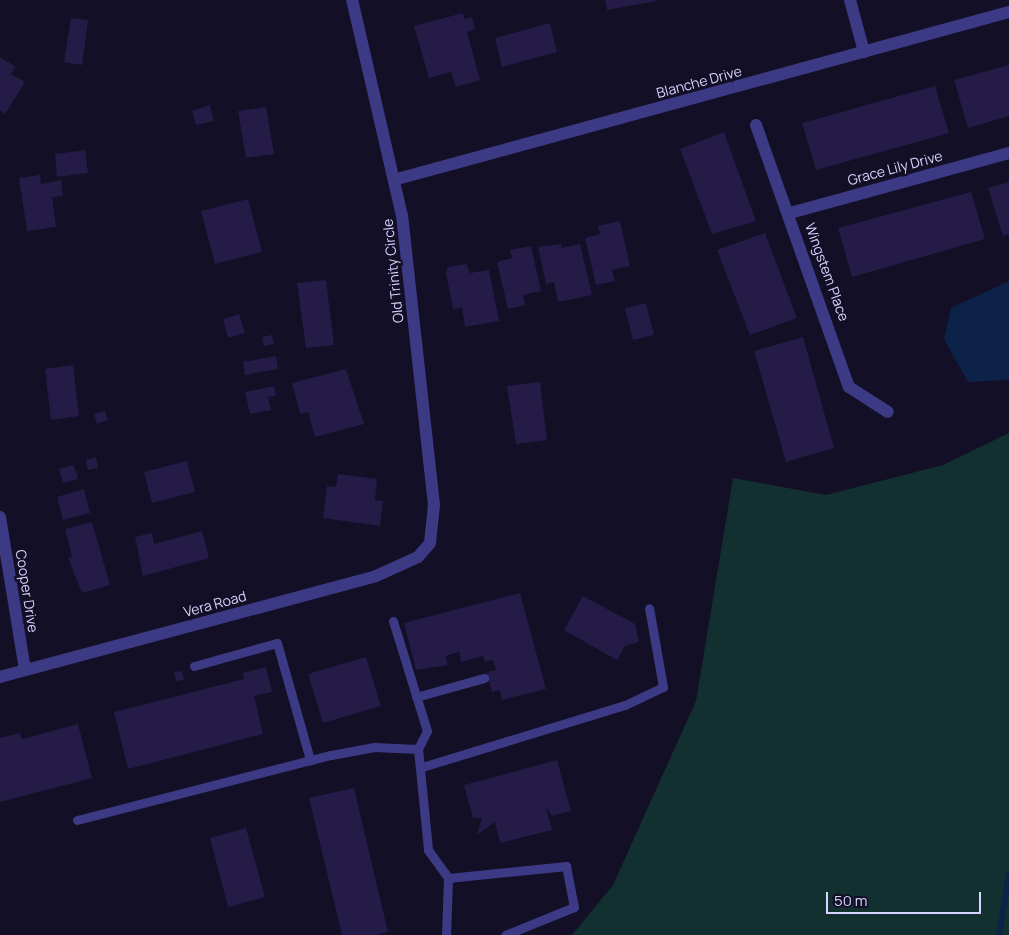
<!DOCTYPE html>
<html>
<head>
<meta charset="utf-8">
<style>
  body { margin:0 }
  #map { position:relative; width:1009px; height:935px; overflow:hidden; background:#130f26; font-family:Manrope,sans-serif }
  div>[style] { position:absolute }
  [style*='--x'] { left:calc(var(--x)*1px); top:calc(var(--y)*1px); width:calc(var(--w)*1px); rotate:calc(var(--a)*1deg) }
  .green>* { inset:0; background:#12302f }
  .water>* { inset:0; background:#0c2248 }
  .stream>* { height:6px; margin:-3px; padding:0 3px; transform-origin:3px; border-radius:3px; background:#0c2248 }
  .building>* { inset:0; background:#241b47 }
  .lane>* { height:9px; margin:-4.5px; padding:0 4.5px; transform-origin:4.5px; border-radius:4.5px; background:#3d3a85 }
  .street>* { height:12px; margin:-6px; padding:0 6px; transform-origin:6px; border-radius:6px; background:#3d3a85 }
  span { translate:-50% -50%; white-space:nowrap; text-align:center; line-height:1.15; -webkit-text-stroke:4.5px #130f26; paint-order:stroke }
  .street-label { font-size:14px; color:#d9d4ff }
  .scale { position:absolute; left:826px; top:892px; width:155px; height:22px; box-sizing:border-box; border:2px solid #d9d4ff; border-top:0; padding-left:6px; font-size:15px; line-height:18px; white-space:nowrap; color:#d9d4ff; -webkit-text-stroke:4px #130f26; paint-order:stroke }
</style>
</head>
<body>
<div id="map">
  <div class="green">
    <div style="clip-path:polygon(1009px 433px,1009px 935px,572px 935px,613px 885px,696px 701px,733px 478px,826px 495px,943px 465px)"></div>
  </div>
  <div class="water">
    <div style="clip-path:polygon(1009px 281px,1009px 380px,968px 382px,944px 339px,951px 308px)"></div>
  </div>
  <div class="stream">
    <div style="--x:999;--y:935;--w:62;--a:-80.7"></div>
  </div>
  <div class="building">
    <div style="clip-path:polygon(605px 0,656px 0,656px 1px,607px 10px)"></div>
    <div style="clip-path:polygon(463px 13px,465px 19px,472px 17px,475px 29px,467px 32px,480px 80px,456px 87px,451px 72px,429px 78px,414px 26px)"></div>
    <div style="clip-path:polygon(71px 18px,88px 20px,82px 65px,64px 62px)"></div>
    <div style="clip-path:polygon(550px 23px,557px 52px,502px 67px,495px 38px)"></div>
    <div style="clip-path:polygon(0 57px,16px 67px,11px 74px,25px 82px,5px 114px,0 110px)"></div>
    <div style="clip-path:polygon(1009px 65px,1009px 116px,968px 128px,954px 80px)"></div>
    <div style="clip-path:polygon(935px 86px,949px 133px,816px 170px,802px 123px)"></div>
    <div style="clip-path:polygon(210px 105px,214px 121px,196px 125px,192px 111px)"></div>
    <div style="clip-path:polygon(266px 107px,274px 154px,246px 158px,238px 111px)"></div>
    <div style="clip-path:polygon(724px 132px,756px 221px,712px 234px,680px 149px)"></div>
    <div style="clip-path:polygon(85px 150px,88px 173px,57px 177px,55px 154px)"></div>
    <div style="clip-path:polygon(40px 175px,41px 184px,61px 180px,63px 196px,52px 197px,56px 227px,27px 231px,19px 178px)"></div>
    <div style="clip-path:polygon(1009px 182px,1009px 234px,1003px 236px,988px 188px)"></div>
    <div style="clip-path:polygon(971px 192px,985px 239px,852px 277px,838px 228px)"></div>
    <div style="clip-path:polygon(248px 199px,262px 252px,215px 264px,201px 211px)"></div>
    <div style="clip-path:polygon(620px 221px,630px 266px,612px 270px,615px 281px,596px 285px,585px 238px,600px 234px,598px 226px)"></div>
    <div style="clip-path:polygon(765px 233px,797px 318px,750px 335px,717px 250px)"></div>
    <div style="clip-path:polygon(561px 244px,562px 248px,580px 244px,592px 295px,558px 302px,554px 282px,546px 284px,538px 247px)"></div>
    <div style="clip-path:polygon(531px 246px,541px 291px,523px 295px,525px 305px,508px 309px,497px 262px,512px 258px,510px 250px)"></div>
    <div style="clip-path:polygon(466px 264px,470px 273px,489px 270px,499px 321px,465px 327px,462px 308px,453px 309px,446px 273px,448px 267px)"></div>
    <div style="clip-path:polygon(326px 280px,334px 345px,306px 348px,297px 283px)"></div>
    <div style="clip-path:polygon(646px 303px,654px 335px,633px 340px,625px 308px)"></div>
    <div style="clip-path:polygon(239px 314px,245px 333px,228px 338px,223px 319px)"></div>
    <div style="clip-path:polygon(272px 335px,274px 344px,264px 346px,262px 337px)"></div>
    <div style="clip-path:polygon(803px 337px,834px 448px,786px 462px,754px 351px)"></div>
    <div style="clip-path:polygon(276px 356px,278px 369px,245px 375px,243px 362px)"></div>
    <div style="clip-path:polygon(73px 365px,79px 416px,51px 420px,45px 369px)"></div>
    <div style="clip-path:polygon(346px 369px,364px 424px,315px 437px,308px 412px,300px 414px,292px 383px)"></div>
    <div style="clip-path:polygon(540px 382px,547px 440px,516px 444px,507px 386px)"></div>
    <div style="clip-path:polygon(274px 386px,276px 396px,268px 397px,271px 410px,250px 414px,245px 392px)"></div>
    <div style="clip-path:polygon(105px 411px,108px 420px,97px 424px,94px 414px)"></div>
    <div style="clip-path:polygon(96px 457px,98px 468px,88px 470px,86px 460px)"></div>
    <div style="clip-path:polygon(187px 461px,195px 492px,152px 503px,144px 472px)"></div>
    <div style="clip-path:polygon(74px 465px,78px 479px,63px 483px,59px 469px)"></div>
    <div style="clip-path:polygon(338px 474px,377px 479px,375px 500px,383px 501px,380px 526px,323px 518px,327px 486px,336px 487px)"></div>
    <div style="clip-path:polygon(84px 489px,90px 513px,63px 520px,57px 497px)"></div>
    <div style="clip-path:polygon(92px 522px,110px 585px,82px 593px,68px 558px,72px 557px,65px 529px)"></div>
    <div style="clip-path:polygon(202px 531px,209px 558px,143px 576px,135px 537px,152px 533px,154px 544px)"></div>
    <div style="clip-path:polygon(520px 593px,546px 689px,502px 700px,500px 690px,492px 692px,487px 672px,496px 670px,493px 660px,485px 662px,483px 656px,461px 662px,459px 652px,445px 656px,448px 665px,416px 670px,404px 623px)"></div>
    <div style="clip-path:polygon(583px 596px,635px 624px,639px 642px,625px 646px,617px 660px,564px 630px)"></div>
    <div style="clip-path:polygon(366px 657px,381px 706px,323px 723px,308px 674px)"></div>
    <div style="clip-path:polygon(266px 667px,272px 692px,254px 696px,263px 734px,128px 769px,114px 712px,244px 679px,243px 673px)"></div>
    <div style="clip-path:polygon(182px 671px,184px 680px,176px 681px,174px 672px)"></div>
    <div style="clip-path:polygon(78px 724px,92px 778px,0 802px,0 738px,20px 733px,22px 739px)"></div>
    <div style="clip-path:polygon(557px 760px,571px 811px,552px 816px,546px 807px,552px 830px,500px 843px,495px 822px,477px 835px,482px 818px,473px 818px,464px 785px)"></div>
    <div style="clip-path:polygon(354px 788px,388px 932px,375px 935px,342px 935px,309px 798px)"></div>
    <div style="clip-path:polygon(246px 828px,265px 897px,228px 907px,210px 838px)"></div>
  </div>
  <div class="lane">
    <div style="--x:393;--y:621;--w:115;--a:72.8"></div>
    <div style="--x:427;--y:731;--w:20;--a:117"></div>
    <div style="--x:194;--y:666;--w:86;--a:-15.5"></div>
    <div style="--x:277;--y:643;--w:122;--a:74.2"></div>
    <div style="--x:416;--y:697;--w:71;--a:-15.6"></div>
    <div style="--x:422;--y:767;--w:212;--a:-17"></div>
    <div style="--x:625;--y:705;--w:42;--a:-25.3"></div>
    <div style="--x:663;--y:687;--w:80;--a:-100"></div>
    <div style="--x:77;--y:820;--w:262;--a:-14.4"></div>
    <div style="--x:331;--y:755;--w:44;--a:-10.5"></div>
    <div style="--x:374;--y:747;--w:44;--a:2.6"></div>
    <div style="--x:418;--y:749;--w:101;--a:84.3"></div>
    <div style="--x:428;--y:850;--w:34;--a:54"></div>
    <div style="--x:448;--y:878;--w:57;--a:92"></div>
    <div style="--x:448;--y:878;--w:119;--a:-5.8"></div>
    <div style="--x:566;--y:866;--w:42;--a:79"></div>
    <div style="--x:574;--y:907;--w:74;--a:157.9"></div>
  </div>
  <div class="street">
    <div style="--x:850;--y:0;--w:54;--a:74.9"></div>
    <div style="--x:756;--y:125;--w:278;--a:70.5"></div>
    <div style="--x:849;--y:387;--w:46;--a:32.7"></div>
    <div style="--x:397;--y:179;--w:634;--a:-15.26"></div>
    <div style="--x:790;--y:213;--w:227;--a:-15.3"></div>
    <div style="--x:0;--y:517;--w:155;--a:80.7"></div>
    <div style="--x:0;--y:677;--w:389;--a:-15"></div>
    <div style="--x:376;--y:576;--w:46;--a:-24.3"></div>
    <div style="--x:418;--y:557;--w:18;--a:-49"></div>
    <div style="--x:430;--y:543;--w:38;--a:-84"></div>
    <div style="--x:434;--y:505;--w:291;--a:-96.3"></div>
    <div style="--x:402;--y:216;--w:222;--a:-103"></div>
  </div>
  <div class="street-label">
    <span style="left:699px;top:82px;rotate:-15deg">Blanche Drive</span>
    <span style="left:895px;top:168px;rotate:-15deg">Grace Lily Drive</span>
    <span style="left:393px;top:271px;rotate:-96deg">Old Trinity Circle</span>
    <span style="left:827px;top:272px;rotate:70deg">Wingstem Place</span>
    <span style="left:27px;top:591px;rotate:81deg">Cooper Drive</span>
    <span style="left:215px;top:604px;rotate:-15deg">Vera Road</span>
  </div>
  <div class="scale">50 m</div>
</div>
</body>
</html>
